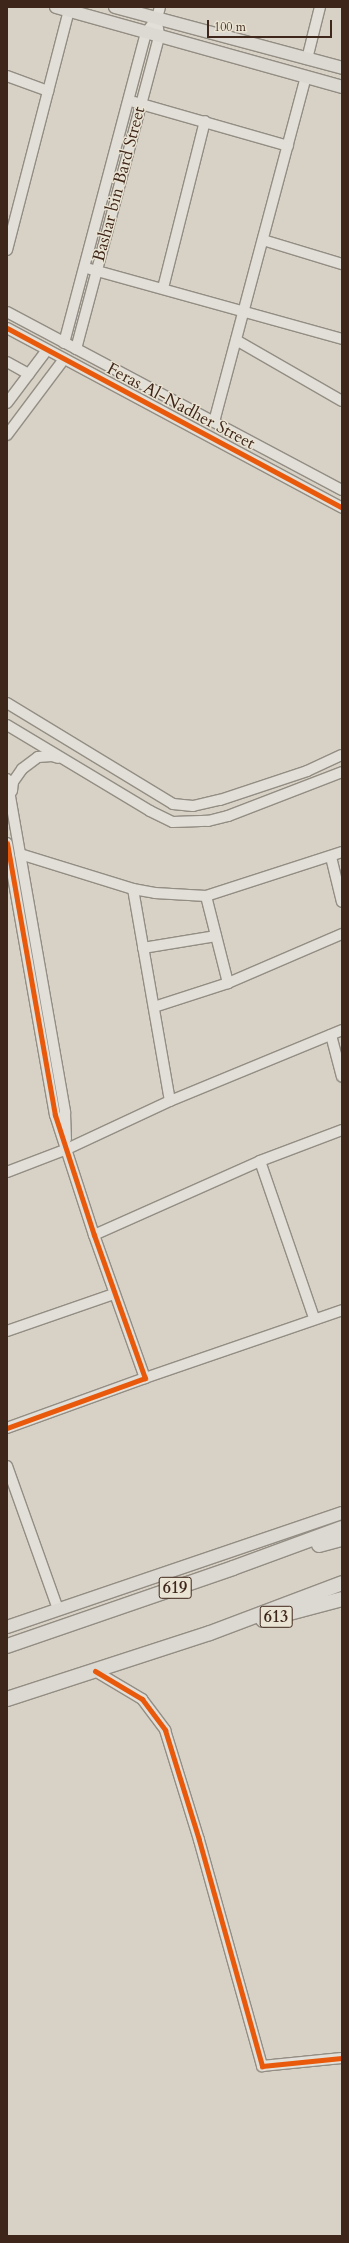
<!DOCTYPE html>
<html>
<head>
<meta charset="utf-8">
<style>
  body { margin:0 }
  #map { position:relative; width:349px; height:2243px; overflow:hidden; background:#d7d2c5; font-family:Cardo,serif }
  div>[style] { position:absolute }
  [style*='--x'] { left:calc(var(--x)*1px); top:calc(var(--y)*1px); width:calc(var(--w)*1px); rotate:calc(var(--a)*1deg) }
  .roads { filter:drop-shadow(1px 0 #938d84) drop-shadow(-1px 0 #938d84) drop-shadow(0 1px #938d84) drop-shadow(0 -1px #938d84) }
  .minor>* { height:10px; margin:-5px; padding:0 5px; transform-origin:5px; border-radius:5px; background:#e1dfd8 }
  .major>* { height:12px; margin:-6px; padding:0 6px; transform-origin:6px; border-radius:6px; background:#dcd9d2 }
  .highway>* { height:14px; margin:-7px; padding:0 7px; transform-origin:7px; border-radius:7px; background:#dcd9d2 }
  .cycleway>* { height:5px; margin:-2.5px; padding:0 2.5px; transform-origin:2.5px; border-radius:2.5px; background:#e8590c }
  span { translate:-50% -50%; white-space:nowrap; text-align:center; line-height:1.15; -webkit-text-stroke:3px #eae4d4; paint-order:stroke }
  .shield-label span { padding:1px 3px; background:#eae4d4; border:1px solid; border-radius:3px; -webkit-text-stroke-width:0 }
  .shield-label { font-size:16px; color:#3f261a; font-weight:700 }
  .street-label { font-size:17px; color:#3f261a }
  .frame { position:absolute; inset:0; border:8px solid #3f261a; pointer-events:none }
  .scale { position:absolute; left:207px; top:20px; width:125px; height:18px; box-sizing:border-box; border:2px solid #3f261a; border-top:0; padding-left:5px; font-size:12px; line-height:14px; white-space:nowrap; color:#3f261a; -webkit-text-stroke:3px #eae4d4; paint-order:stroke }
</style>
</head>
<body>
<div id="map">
  <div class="roads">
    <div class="minor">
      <div style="--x:307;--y:59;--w:54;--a:-76"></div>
      <div style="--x:7;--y:76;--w:44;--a:20.1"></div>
      <div style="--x:134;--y:102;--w:160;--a:15.9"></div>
      <div style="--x:263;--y:240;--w:83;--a:16.9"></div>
      <div style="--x:7;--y:250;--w:247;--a:-75.5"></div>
      <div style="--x:90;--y:269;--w:262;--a:15.5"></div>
      <div style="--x:163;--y:288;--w:172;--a:-75.9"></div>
      <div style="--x:7;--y:312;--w:379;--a:28"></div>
      <div style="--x:7;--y:328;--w:380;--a:28.2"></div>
      <div style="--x:236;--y:340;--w:122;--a:29.9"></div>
      <div style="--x:64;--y:343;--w:321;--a:-75.2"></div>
      <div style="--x:146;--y:33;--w:19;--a:-54"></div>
      <div style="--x:157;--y:18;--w:11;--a:-75"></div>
      <div style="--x:76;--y:349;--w:324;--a:-75.1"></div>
      <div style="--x:159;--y:36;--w:8;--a:-97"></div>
      <div style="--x:7;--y:362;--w:25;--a:29"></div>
      <div style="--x:7;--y:403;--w:66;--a:-53"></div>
      <div style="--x:214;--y:422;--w:357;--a:-75.1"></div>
      <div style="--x:7;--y:435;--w:95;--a:-53.1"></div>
      <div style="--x:7;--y:703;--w:194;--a:31.3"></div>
      <div style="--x:173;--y:804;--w:20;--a:6"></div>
      <div style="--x:193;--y:806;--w:28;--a:-13"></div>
      <div style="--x:220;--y:800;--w:92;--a:-18.4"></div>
      <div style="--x:307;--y:771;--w:38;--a:-25"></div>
      <div style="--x:7;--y:725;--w:167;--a:31"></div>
      <div style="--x:150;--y:811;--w:25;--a:26"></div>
      <div style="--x:173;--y:822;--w:35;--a:-2"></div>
      <div style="--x:208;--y:821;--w:21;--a:-14"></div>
      <div style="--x:228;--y:816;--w:122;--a:-21.1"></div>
      <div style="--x:7;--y:779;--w:339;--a:80.1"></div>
      <div style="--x:65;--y:1113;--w:26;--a:88"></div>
      <div style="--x:12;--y:791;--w:9;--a:-84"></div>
      <div style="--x:13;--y:782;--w:16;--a:-55"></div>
      <div style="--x:22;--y:769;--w:20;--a:-37"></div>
      <div style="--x:38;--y:757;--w:14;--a:-4"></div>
      <div style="--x:52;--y:756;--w:6;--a:18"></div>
      <div style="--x:7;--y:843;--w:276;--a:80"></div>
      <div style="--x:55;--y:1115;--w:126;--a:72"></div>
      <div style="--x:94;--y:1235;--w:152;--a:70.4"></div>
      <div style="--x:145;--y:1378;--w:147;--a:160.1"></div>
      <div style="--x:20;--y:854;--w:118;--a:17.2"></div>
      <div style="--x:133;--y:889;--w:22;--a:10"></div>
      <div style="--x:155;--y:893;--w:51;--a:3.4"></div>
      <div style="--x:206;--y:896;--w:143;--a:-17.9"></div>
      <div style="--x:331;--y:857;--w:46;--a:76.3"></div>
      <div style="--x:133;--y:889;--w:215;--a:80.1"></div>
      <div style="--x:206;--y:896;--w:90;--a:75.8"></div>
      <div style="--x:143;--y:948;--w:74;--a:-9.3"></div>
      <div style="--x:154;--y:1007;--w:78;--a:-18"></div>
      <div style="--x:228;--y:983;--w:124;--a:-23.3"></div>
      <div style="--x:331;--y:1035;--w:43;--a:75.3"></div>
      <div style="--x:260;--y:1161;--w:166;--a:71"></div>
      <div style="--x:7;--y:1172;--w:64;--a:-21"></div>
      <div style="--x:67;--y:1149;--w:114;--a:-25"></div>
      <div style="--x:170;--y:1101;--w:186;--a:-22.4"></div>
      <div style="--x:94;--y:1235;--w:182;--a:-24"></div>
      <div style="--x:260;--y:1161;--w:88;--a:-20.7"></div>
      <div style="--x:7;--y:1331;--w:113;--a:-19.1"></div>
      <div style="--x:145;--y:1378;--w:208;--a:-19"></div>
      <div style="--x:7;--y:1466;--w:152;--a:70.4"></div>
      <div style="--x:95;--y:1671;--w:55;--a:30.8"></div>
      <div style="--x:142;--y:1699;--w:39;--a:53"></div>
      <div style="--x:165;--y:1730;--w:115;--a:72.8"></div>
      <div style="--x:199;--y:1840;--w:235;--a:74.4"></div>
      <div style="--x:262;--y:2066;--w:80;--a:-5.7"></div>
    </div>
    <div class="major">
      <div style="--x:56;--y:7;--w:297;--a:15.6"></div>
      <div style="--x:115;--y:7;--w:235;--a:15"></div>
      <div style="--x:7;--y:1627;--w:354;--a:-18.8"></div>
    </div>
    <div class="highway">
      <div style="--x:319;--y:1545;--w:24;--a:-15"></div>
      <div style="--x:263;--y:1620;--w:82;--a:-14.9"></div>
      <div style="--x:7;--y:1646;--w:239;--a:-19"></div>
      <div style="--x:233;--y:1568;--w:116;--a:-20.2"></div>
      <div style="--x:7;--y:1699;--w:213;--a:-18"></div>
      <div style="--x:210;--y:1633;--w:141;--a:-20.7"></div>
    </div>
  </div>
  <div class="cycleway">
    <div style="--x:7;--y:328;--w:380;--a:28.2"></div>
    <div style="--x:7;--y:843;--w:276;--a:80"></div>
    <div style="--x:55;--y:1115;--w:126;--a:72"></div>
    <div style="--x:94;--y:1235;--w:152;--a:70.4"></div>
    <div style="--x:145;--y:1378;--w:147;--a:160.1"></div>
    <div style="--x:95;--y:1671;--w:55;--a:30.8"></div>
    <div style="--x:142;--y:1699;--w:39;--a:53"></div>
    <div style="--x:165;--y:1730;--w:115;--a:72.8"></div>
    <div style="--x:199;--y:1840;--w:235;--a:74.4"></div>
    <div style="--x:262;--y:2066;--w:80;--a:-5.7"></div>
  </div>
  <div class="shield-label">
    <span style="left:175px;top:1588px">619</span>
    <span style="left:276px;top:1617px">613</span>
  </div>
  <div class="street-label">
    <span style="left:119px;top:184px;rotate:-75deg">Bashar bin Bard Street</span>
    <span style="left:181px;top:406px;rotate:28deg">Feras Al-Nadher Street</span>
  </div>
  <div class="frame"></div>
  <div class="scale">100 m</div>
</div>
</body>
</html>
